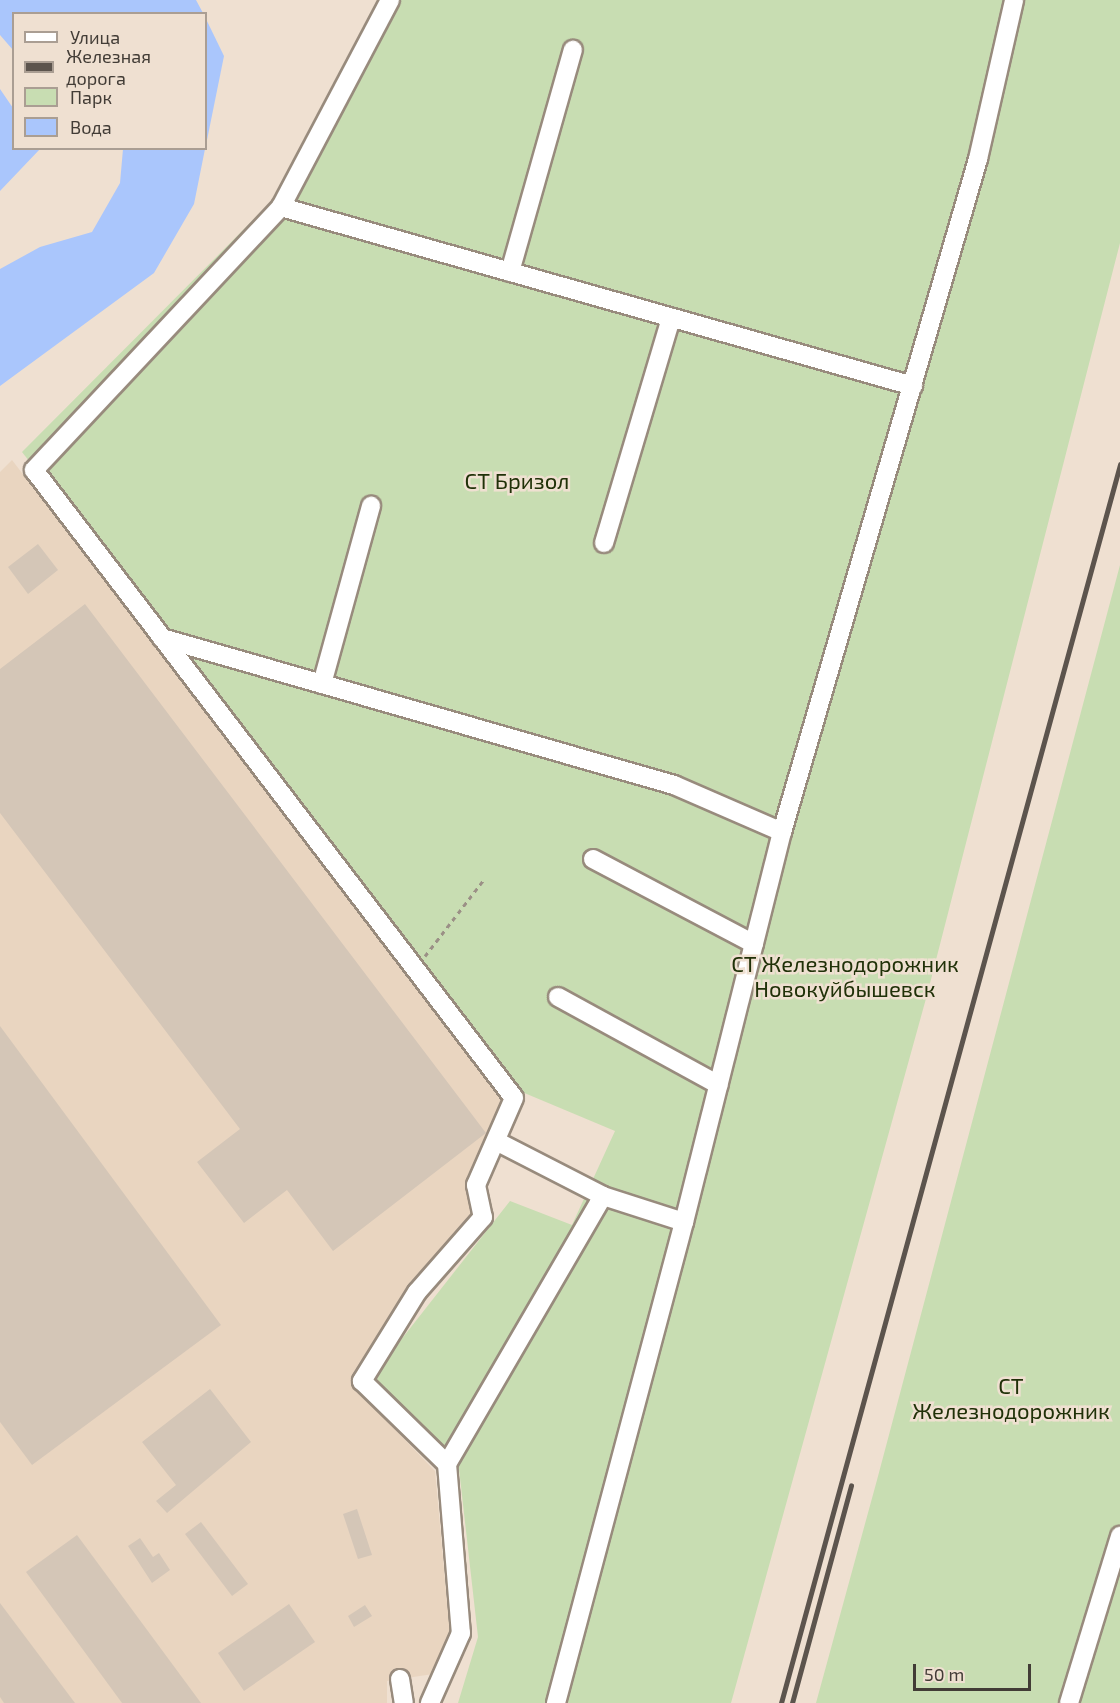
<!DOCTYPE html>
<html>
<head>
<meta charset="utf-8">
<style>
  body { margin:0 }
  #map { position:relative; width:1120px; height:1703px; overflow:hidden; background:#efe0d1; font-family:"Exo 2",sans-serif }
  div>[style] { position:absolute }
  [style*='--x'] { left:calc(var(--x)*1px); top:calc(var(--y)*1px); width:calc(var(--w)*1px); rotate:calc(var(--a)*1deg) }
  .built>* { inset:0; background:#e9d5c0 }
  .green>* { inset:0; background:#c8ddb2 }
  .water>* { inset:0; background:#aac6fc }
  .building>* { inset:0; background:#d4c6b7 }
  .path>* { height:3px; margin-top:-1.5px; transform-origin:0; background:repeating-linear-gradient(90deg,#9b9086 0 4.5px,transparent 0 9px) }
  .roads { filter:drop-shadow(2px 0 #988b7d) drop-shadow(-2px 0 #988b7d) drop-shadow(0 2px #988b7d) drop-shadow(0 -2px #988b7d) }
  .minor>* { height:18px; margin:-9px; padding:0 9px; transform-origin:9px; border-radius:9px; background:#fff }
  .rail>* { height:4.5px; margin:-2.25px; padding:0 2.25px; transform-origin:2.25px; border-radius:2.25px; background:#5c544d }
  span { translate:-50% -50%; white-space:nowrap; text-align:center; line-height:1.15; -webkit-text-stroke:5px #efe0d1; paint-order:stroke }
  .park-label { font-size:22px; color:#203108 }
  .legend { position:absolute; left:12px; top:12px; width:195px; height:138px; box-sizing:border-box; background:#efe0d1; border:2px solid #aa9e93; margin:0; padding:8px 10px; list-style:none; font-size:18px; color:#423c36 }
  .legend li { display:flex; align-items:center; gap:12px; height:30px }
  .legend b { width:30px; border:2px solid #aa9e93 }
  .scale { position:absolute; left:913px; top:1664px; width:118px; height:27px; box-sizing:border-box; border:3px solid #423c36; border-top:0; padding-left:8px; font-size:18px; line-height:21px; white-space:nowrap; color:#423c36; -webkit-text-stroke:4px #efe0d1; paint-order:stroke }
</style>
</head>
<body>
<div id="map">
  <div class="built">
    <div style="clip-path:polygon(12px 460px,506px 1103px,474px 1211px,407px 1292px,358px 1367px,353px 1386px,435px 1471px,450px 1635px,433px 1674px,387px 1681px,387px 1703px,0 1703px,0 472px)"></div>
  </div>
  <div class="green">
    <div style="clip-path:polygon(380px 0,1120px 0,1120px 243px,927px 995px,731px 1703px,458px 1703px,478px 1637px,459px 1469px,371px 1378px,510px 1201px,572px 1225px,615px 1131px,522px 1092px,22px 452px,272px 201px)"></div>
    <div style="clip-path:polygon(1120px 565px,1120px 1703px,816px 1703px,877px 1480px)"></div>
  </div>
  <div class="water">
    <div style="clip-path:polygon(0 0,196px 0,203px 13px,14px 14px,13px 50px,0 35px)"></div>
    <div style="clip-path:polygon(206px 19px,224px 56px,206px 145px)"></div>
    <div style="clip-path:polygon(0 89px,13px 108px,14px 148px,40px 149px,0 191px)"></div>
    <div style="clip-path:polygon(123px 149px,205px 149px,194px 204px,154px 273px,0 386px,0 269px,40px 247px,92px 232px,120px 183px)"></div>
  </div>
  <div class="building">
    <div style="clip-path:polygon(38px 544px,58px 570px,28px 594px,8px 567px)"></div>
    <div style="clip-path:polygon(85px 604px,486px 1133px,333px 1251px,287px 1190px,244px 1223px,197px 1162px,240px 1129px,0 813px,0 669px)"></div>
    <div style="clip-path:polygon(0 1026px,221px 1325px,32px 1465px,0 1422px)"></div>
    <div style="clip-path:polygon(210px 1389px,251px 1442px,167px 1513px,156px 1501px,176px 1485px,142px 1442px)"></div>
    <div style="clip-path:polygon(357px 1509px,372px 1555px,358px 1559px,343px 1514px)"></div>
    <div style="clip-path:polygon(201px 1522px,248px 1584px,232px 1596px,185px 1534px)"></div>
    <div style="clip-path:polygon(77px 1535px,201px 1703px,122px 1703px,26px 1572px)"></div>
    <div style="clip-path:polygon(140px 1538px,153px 1557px,159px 1553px,170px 1570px,152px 1583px,128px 1546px)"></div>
    <div style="clip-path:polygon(0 1603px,75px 1703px,4px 1703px,0 1697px)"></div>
    <div style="clip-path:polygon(289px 1604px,315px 1642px,244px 1691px,218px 1653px)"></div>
    <div style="clip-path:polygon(365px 1605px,372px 1616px,354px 1627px,348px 1616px)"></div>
  </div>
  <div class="path">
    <div style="--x:425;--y:956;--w:98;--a:-52.4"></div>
  </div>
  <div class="roads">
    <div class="minor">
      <div style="--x:390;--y:0;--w:234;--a:117.8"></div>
      <div style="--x:281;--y:207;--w:361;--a:133.2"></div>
      <div style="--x:34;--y:470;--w:790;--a:52.61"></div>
      <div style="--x:514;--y:1098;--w:95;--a:113.6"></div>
      <div style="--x:476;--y:1185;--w:33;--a:78"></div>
      <div style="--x:483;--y:1217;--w:100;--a:131.3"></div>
      <div style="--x:417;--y:1292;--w:105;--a:121.7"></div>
      <div style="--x:362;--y:1381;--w:119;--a:44.3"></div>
      <div style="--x:447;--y:1464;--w:170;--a:85.3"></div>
      <div style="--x:461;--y:1633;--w:77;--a:113.9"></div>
      <div style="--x:281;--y:207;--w:657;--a:15.81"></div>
      <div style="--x:510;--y:272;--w:231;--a:-74.2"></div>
      <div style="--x:604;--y:543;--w:235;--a:-73.4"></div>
      <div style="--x:162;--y:638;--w:533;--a:16.02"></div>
      <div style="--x:674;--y:785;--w:118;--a:23.5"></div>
      <div style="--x:322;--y:684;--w:185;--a:-74.6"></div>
      <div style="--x:593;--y:859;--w:182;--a:27.8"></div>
      <div style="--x:558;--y:997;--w:183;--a:28.7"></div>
      <div style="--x:496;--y:1141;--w:120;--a:27.2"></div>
      <div style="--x:603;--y:1196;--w:85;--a:17.8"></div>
      <div style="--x:447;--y:1464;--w:310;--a:-59.8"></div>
      <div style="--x:400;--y:1679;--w:24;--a:81"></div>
      <div style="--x:556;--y:1703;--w:498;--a:-75.1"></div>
      <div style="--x:684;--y:1222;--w:402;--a:-75.9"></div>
      <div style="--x:782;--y:832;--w:701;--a:-73.76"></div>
      <div style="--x:978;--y:159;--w:163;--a:-77.2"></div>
      <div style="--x:1069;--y:1703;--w:175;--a:-73"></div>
    </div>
  </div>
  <div class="rail">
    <div style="--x:781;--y:1703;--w:1284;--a:-74.69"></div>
    <div style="--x:792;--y:1703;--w:225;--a:-74.8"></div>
  </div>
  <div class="park-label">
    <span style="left:517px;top:481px">СТ Бризол</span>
    <span style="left:845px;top:976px">СТ Железнодорожник<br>Новокуйбышевск</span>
    <span style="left:1011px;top:1398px">СТ<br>Железнодорожник</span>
  </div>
  <ul class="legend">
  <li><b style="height:8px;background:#fff"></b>Улица</li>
  <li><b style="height:8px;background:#5c544d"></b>Железная дорога</li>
  <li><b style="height:16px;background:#c8ddb2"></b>Парк</li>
  <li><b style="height:16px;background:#aac6fc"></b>Вода</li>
  </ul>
  <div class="scale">50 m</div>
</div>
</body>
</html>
